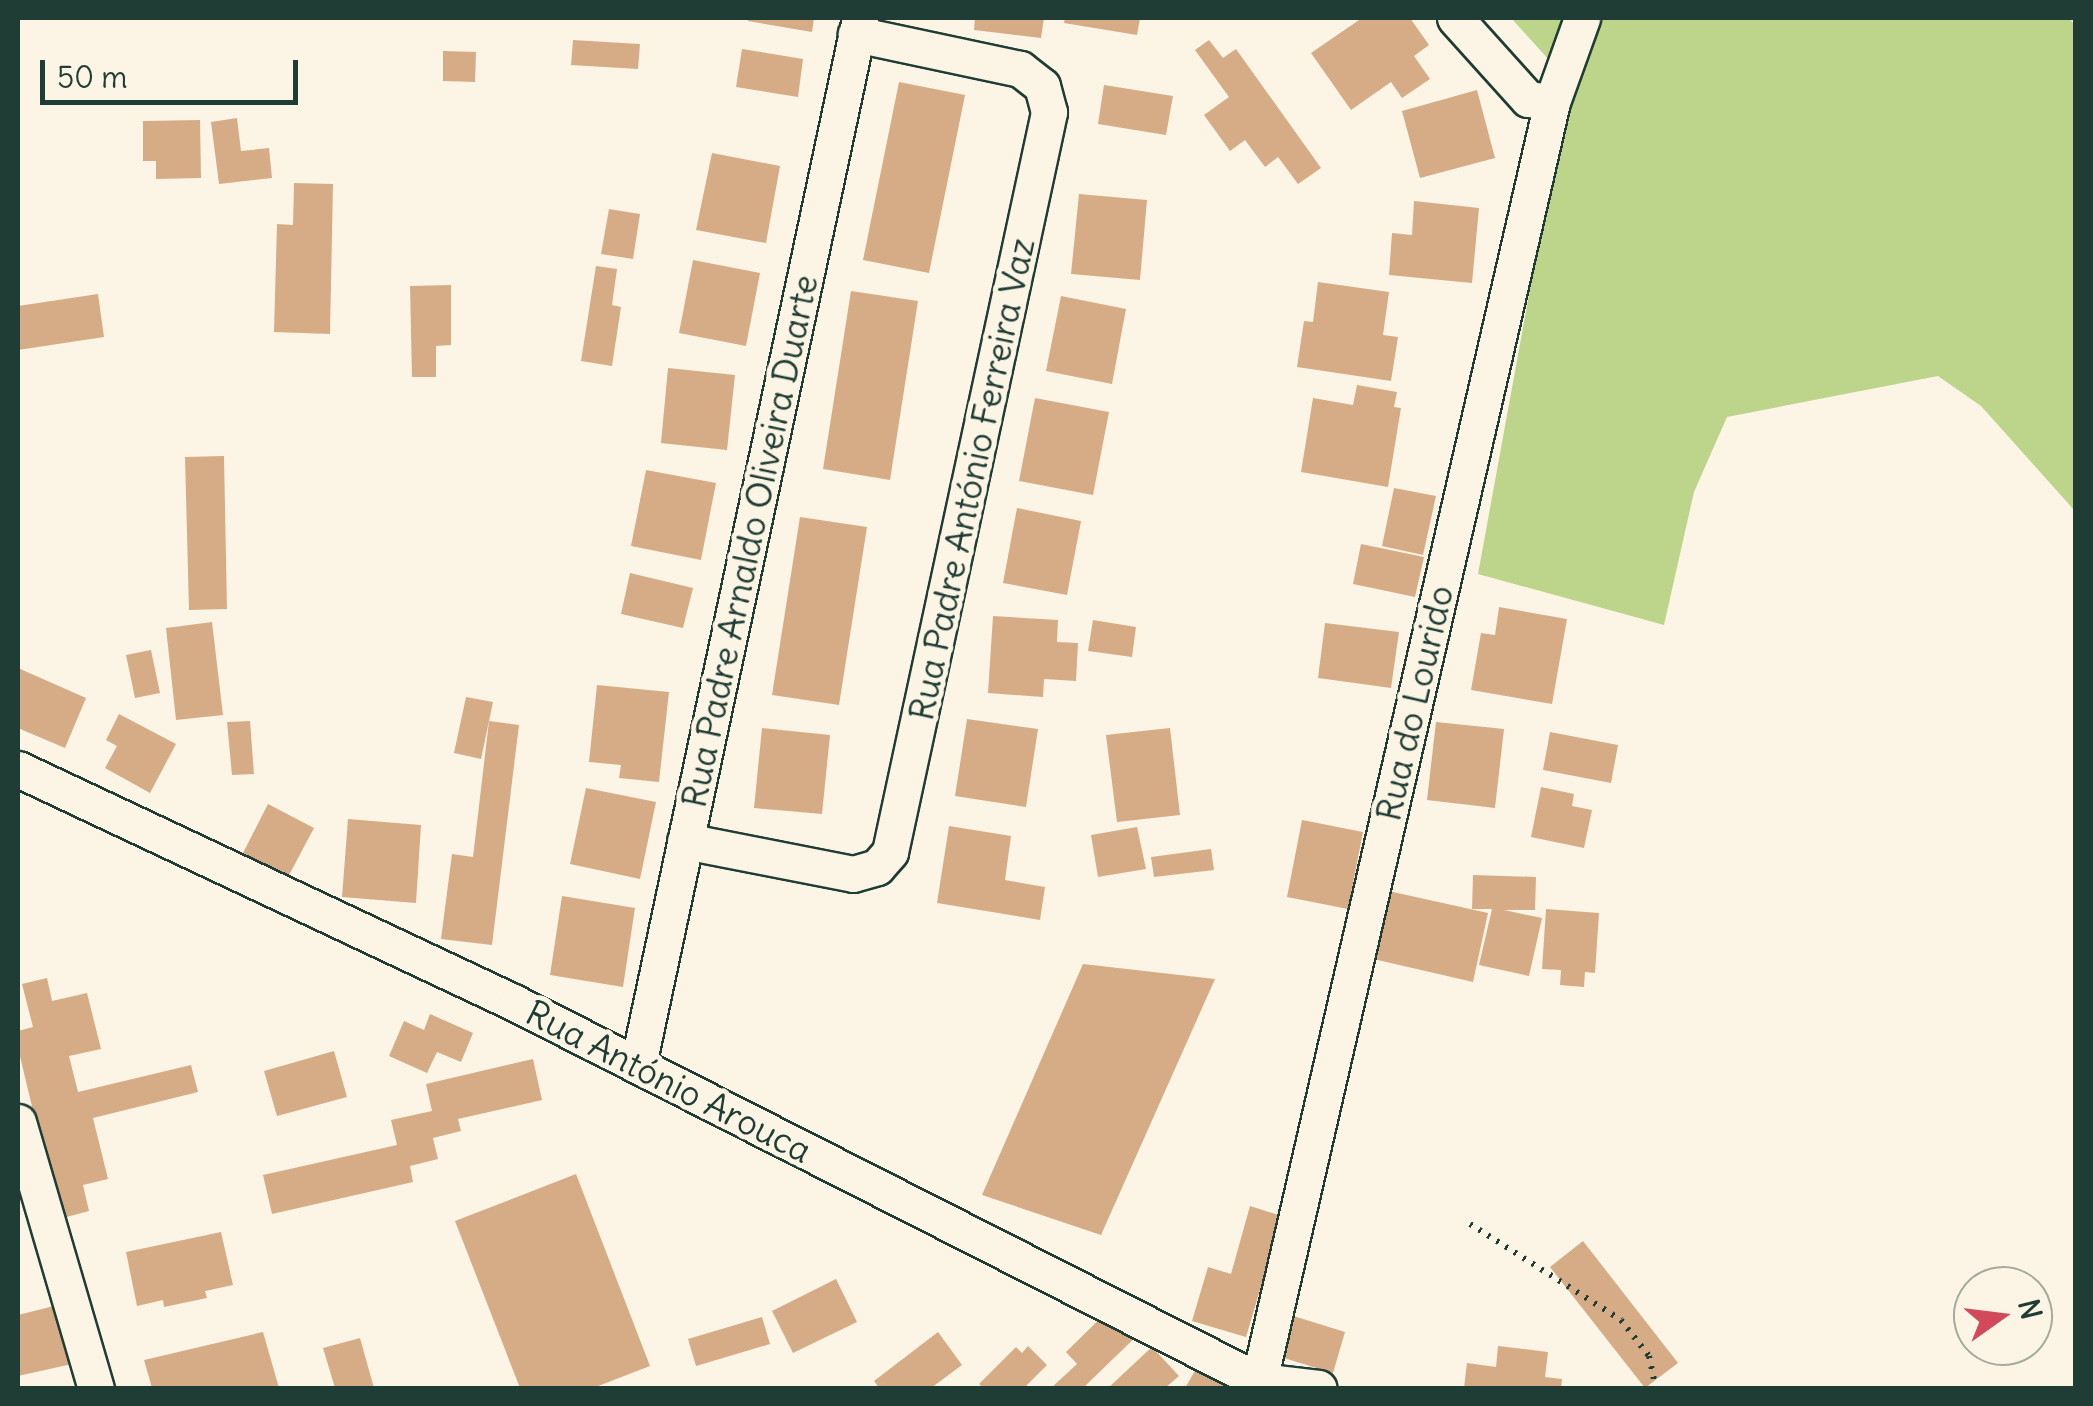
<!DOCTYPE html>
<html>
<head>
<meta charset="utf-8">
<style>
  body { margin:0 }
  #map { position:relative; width:2093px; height:1406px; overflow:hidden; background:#fcf5e5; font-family:Delius,sans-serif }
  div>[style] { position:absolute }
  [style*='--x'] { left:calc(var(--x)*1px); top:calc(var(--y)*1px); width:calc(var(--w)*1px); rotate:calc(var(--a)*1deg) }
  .green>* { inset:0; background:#bdd58b }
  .building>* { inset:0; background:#d6ac87 }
  .path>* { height:6px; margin-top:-3px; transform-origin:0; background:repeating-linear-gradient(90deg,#1f3d34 0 2.5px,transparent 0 10.5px) }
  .roads { filter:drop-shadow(2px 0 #1f3d34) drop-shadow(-2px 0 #1f3d34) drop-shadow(0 2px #1f3d34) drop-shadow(0 -2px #1f3d34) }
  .minor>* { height:35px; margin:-17.5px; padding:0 17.5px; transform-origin:17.5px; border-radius:17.5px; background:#fcf5e5 }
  span { translate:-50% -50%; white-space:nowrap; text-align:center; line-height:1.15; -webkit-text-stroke:10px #fcf5e5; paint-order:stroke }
  .street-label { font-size:35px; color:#1f3d34 }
  .frame { position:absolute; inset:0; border:20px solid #1f3d34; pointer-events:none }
  .north { position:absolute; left:1953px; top:1266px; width:100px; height:100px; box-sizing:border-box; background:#fcf5e5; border:2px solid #a4ab9e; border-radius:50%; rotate:76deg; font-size:28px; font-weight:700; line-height:40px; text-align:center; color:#1f3d34 }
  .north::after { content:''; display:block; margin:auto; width:35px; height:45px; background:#d1495b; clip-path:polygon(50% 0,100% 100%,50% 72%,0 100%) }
  .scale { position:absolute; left:40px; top:60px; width:258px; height:45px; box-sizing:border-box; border:5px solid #1f3d34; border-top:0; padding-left:12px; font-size:30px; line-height:35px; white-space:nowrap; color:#1f3d34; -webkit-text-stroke:8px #fcf5e5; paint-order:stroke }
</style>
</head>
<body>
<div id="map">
  <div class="green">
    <div style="clip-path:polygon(1511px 18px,2069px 18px,2076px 27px,2075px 511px,1981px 406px,1938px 376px,1727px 417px,1694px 492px,1664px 625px,1478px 574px,1568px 81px)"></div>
  </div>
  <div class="building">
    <div style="clip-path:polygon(748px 18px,814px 18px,812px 32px,748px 21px)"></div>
    <div style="clip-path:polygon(975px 18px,1044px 18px,1041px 38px,974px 30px)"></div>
    <div style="clip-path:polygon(1065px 18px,1140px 18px,1137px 35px,1064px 23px)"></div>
    <div style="clip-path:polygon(1362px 18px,1410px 18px,1429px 45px,1414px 56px,1430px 79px,1402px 98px,1391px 82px,1351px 110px,1311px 53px)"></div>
    <div style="clip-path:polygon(573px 40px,640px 44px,638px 69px,571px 65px)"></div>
    <div style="clip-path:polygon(1209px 40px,1223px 58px,1236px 49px,1321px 168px,1298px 184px,1278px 157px,1265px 167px,1245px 140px,1230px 151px,1204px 115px,1229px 97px,1195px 50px)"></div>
    <div style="clip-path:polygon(742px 49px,803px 59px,798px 97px,736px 87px)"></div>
    <div style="clip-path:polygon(443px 51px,476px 52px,475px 82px,443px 81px)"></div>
    <div style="clip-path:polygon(899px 82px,965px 95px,929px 273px,863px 260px)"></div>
    <div style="clip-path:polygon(1104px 85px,1173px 96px,1166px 135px,1098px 124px)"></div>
    <div style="clip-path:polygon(1477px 90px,1495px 158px,1420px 178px,1402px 111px)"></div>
    <div style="clip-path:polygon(237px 118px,241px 151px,269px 148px,272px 178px,219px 184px,211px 122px)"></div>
    <div style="clip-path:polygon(200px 120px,201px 178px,156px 179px,156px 161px,143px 161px,143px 121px)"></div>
    <div style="clip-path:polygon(712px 153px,780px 166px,766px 243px,696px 230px)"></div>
    <div style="clip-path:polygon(294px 183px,333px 184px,330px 334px,274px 332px,277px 224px,293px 225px)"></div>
    <div style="clip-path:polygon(1079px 194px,1147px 200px,1140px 280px,1071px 274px)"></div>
    <div style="clip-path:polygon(1414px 201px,1479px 208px,1472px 283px,1389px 275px,1392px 233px,1412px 235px)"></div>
    <div style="clip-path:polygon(609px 209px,640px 214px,633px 259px,601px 254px)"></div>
    <div style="clip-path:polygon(693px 260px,760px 273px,746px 346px,679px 333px)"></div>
    <div style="clip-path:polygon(596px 266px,617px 269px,612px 305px,621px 307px,612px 366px,581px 361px)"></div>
    <div style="clip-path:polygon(1318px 282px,1389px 292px,1383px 335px,1398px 337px,1391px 381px,1297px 367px,1304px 321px,1313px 322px)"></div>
    <div style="clip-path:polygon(451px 285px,451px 345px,436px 346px,436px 377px,412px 377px,410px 286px)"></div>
    <div style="clip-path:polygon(851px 291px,918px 301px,890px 480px,823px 469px)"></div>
    <div style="clip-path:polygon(98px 294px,104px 337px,18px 350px,18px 306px)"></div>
    <div style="clip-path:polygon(1061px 296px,1126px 309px,1112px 384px,1046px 371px)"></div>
    <div style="clip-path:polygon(668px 368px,735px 375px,727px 450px,661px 443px)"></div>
    <div style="clip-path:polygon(1357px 385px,1397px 392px,1394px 407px,1401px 408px,1388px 487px,1301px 472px,1313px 398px,1353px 405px)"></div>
    <div style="clip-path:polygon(1035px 398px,1109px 412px,1093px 495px,1019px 481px)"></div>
    <div style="clip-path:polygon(224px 456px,227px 609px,189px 610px,185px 457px)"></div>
    <div style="clip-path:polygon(646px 470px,716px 483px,701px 560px,631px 546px)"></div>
    <div style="clip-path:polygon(1394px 488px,1436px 496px,1423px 555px,1382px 546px)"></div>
    <div style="clip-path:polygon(1017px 508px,1081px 521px,1067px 595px,1003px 583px)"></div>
    <div style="clip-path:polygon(800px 517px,867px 527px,839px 705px,772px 695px)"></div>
    <div style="clip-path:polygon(1361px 544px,1424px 557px,1415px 597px,1353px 584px)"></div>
    <div style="clip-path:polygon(630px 573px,693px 588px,683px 628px,621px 614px)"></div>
    <div style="clip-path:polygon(1499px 607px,1567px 619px,1552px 704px,1471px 690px,1481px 633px,1495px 635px)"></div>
    <div style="clip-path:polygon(993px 616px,1058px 620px,1057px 642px,1078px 643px,1076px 681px,1044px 679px,1043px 697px,988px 693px)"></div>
    <div style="clip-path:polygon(1093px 620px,1136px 627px,1132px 657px,1088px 651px)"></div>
    <div style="clip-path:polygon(212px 622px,223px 715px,176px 720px,166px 628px)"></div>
    <div style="clip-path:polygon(1325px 623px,1399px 632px,1391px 688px,1318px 678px)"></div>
    <div style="clip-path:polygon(151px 650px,160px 693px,135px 698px,126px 655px)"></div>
    <div style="clip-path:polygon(18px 668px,86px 698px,65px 748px,18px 728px)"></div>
    <div style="clip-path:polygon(597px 685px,669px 692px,659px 782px,619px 778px,621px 765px,589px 762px)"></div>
    <div style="clip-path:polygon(466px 697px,493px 702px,481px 759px,454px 753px)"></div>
    <div style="clip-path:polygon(119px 714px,176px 744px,150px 793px,105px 768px,117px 746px,106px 740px)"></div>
    <div style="clip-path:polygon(967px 719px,1038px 729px,1026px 807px,955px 796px)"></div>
    <div style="clip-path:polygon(250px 721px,254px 774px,232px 775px,227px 722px)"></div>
    <div style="clip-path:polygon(489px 721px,519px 725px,492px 945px,441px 939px,452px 854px,473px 857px)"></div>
    <div style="clip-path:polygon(1436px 722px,1504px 729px,1495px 808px,1427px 800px)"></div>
    <div style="clip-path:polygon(762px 728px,830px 735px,822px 814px,754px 808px)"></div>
    <div style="clip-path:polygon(1170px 728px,1180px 815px,1117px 822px,1106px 735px)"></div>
    <div style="clip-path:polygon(1550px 732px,1618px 745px,1611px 783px,1543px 770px)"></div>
    <div style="clip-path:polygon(1541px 787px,1574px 794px,1572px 806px,1592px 810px,1584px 848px,1531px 837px)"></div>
    <div style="clip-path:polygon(586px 788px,656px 802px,640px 879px,570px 864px)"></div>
    <div style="clip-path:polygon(268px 804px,314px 828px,288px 877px,243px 853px)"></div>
    <div style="clip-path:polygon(348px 819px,421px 825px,416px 903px,342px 897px)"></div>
    <div style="clip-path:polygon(1302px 820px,1363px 832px,1348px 909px,1287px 897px)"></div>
    <div style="clip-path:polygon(949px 826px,1011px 836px,1005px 880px,1045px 887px,1040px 920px,937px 903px)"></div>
    <div style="clip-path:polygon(1137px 827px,1146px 869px,1098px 877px,1091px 835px)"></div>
    <div style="clip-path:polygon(1211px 849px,1214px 870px,1154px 877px,1151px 857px)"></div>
    <div style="clip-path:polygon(1473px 875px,1536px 877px,1535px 910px,1504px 910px,1542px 918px,1529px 976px,1479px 965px,1492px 909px,1472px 909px)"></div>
    <div style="clip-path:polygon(1384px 890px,1488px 913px,1473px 982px,1369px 958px)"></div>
    <div style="clip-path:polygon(562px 896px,635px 908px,623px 987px,550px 975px)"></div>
    <div style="clip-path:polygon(1546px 909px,1599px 913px,1595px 973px,1585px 972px,1584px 987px,1560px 985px,1561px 970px,1542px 969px)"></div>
    <div style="clip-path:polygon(1083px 964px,1215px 979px,1101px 1235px,982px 1195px)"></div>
    <div style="clip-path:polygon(47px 978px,52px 1001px,87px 993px,101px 1049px,69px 1056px,78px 1092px,191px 1065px,198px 1092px,93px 1118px,108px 1179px,83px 1185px,89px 1211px,59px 1219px,18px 1048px,18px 1031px,33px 1027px,22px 984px)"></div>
    <div style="clip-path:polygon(430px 1014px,473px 1033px,461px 1062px,437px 1052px,427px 1073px,389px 1056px,404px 1021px,424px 1030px)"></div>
    <div style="clip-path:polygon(334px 1051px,347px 1097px,277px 1116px,264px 1071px)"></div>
    <div style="clip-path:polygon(533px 1059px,542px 1100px,458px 1119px,461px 1131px,433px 1138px,438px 1159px,410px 1166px,413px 1182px,272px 1214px,263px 1175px,397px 1145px,391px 1120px,432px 1111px,426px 1084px)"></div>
    <div style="clip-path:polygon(576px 1174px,650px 1366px,593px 1388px,520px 1388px,455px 1221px)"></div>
    <div style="clip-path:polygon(1250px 1206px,1282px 1216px,1246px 1337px,1192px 1321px,1208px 1267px,1231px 1274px)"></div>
    <div style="clip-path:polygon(221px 1232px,233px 1285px,205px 1291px,207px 1298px,164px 1307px,163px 1300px,137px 1306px,126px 1252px)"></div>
    <div style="clip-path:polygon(1583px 1241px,1678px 1363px,1645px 1388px,1550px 1267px)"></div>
    <div style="clip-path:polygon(836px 1279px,857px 1322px,793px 1353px,772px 1311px)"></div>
    <div style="clip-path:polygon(1120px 1299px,1147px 1326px,1083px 1388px,1051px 1388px,1077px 1364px,1066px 1352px)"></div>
    <div style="clip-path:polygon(58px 1305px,72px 1364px,18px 1376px,18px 1315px)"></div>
    <div style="clip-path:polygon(1287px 1314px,1345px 1332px,1333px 1373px,1274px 1355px)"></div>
    <div style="clip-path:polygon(762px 1317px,770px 1344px,696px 1366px,688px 1339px)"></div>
    <div style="clip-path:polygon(263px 1332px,279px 1388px,152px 1388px,144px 1360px)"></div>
    <div style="clip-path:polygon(938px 1332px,962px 1365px,931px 1388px,879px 1388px,874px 1381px)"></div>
    <div style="clip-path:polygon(360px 1338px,374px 1388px,335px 1388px,323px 1348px)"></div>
    <div style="clip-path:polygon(1028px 1346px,1047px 1365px,1024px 1388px,984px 1388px,979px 1384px,1016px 1347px,1022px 1353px)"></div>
    <div style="clip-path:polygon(1498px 1346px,1548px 1352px,1545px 1377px,1562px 1379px,1561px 1388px,1464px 1388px,1467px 1363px,1496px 1367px)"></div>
    <div style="clip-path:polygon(1152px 1347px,1179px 1376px,1165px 1388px,1108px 1388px)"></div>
    <div style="clip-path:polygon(1207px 1350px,1240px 1373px,1229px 1388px,1185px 1388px)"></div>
  </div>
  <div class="path">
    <div style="--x:1470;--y:1224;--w:179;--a:32.4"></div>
    <div style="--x:1621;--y:1320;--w:46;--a:52.1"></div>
    <div style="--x:1649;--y:1356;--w:33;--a:78"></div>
  </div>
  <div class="roads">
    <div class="minor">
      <div style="--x:1455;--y:18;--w:109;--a:48"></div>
      <div style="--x:1528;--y:99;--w:24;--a:7"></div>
      <div style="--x:18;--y:769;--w:547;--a:25.21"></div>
      <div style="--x:513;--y:1002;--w:837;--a:26.93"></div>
      <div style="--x:1259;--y:1381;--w:60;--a:6.7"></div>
      <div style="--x:685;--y:841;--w:171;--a:11.1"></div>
      <div style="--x:853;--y:874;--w:25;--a:-16"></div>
      <div style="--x:877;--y:867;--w:20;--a:-49"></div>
      <div style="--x:890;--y:852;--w:757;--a:-77.87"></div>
      <div style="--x:1049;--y:112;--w:27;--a:-105"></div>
      <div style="--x:1042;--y:86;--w:28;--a:-142"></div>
      <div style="--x:1020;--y:69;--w:168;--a:-168"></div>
      <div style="--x:638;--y:1065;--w:1070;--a:-78.03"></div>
      <div style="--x:18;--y:1122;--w:277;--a:73.7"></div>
      <div style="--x:1252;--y:1388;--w:10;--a:-45"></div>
      <div style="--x:1259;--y:1381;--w:1312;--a:-77.1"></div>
      <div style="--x:1552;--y:102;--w:89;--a:-70.3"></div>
    </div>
  </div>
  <div class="street-label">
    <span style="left:971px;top:479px;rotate:-78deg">Rua Padre António Ferreira Vaz</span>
    <span style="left:749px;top:541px;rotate:-78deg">Rua Padre Arnaldo Oliveira Duarte</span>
    <span style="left:1414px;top:703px;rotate:-77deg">Rua do Lourido</span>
    <span style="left:669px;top:1081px;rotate:27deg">Rua António Arouca</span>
  </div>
  <div class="frame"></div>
  <div class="north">N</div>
  <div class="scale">50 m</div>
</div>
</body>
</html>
